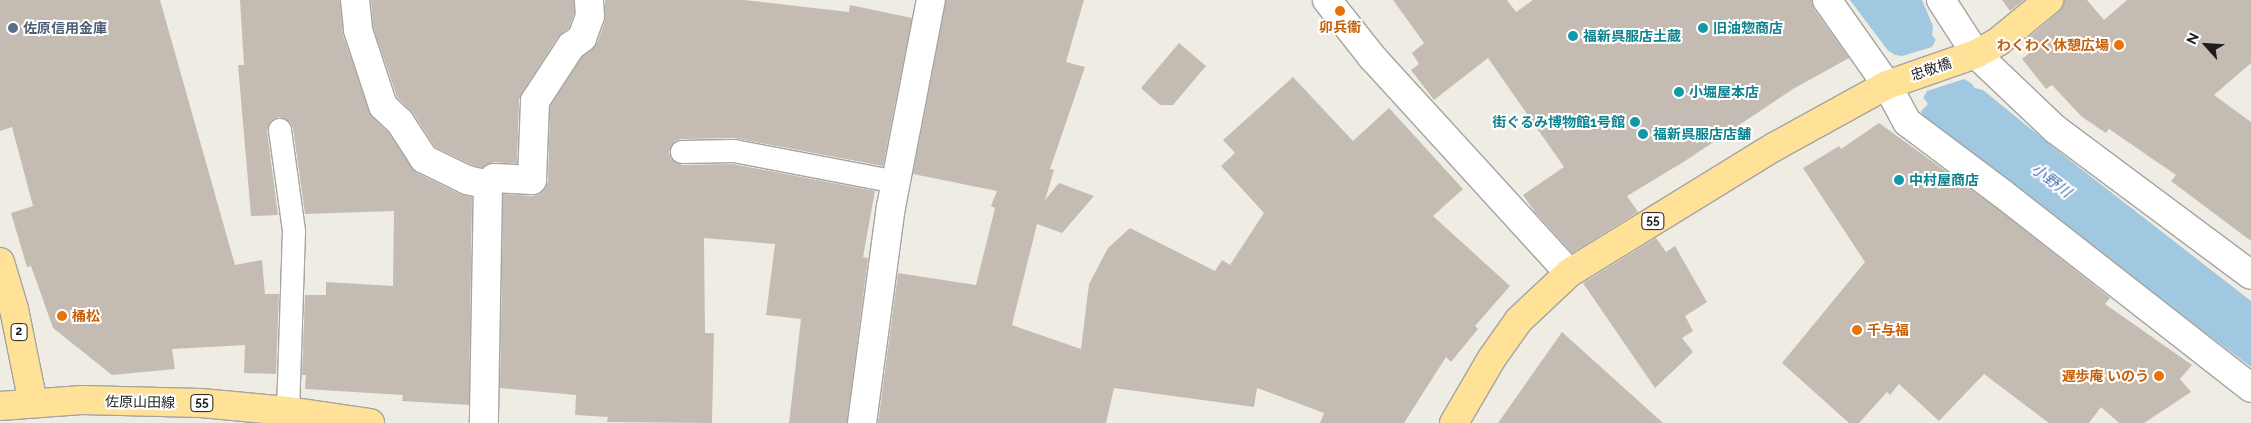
<!DOCTYPE html>
<html>
<head>
<meta charset="utf-8">
<style>
  body { margin:0 }
  #map { position:relative; width:2251px; height:423px; overflow:hidden; background:#efede3; font-family:Raleway,"Noto Sans JP",sans-serif }
  div>[style] { position:absolute }
  [style*='--x'] { left:calc(var(--x)*1px); top:calc(var(--y)*1px); width:calc(var(--w)*1px); rotate:calc(var(--a)*1deg) }
  .water>* { inset:0; background:#a0c8e0 }
  .pier>* { inset:0; background:#efede3 }
  .building>* { inset:0; background:#c4bcb2 }
  .roads { filter:drop-shadow(1px 0 #a4a4a4) drop-shadow(-1px 0 #a4a4a4) drop-shadow(0 1px #a4a4a4) drop-shadow(0 -1px #a4a4a4) }
  .lane>* { height:22px; margin:-11px; padding:0 11px; transform-origin:11px; border-radius:11px; background:#fff }
  .street>* { height:28px; margin:-14px; padding:0 14px; transform-origin:14px; border-radius:14px; background:#fff }
  .primary>* { height:28px; margin:-14px; padding:0 14px; transform-origin:14px; border-radius:14px; background:#ffe298 }
  .dots>* { width:14px; height:14px; translate:-50% -50%; box-sizing:border-box; border:2px solid #fff; border-radius:50% }
  span { translate:-50% -50%; white-space:nowrap; text-align:center; line-height:1.15; -webkit-text-stroke:4px #fff; paint-order:stroke }
  .shield-label span { padding:1px 4px; background:#fff; border:1px solid; border-radius:4px; -webkit-text-stroke-width:0 }
  .shield-label { font-size:12px; color:#1d1d1d; font-weight:700 }
  .food-label { font-size:14px; color:#c56008; font-weight:700 }
  .right { translate:-100% -50%; text-align:right }
  .left { translate:0 -50%; text-align:left }
  .service-label { font-size:14px; color:#4e5e75; font-weight:700 }
  .culture-label { font-size:14px; color:#0d838f; font-weight:700 }
  .street-label { font-size:14px; color:#1d1d1d }
  .water-label { font-size:15px; color:#446bb3; font-style:italic }
  .north { position:absolute; left:2181px; top:20px; width:50px; height:50px; -webkit-text-stroke:4px #fff; paint-order:stroke; rotate:296deg; font-size:14px; font-weight:700; line-height:20px; text-align:center; color:#1d1d1d }
  .north::after { content:''; display:block; margin:auto; width:18px; height:22px; background:#1d1d1d; clip-path:polygon(50% 0,100% 100%,50% 72%,0 100%) }
</style>
</head>
<body>
<div id="map">
  <div class="water">
    <div style="clip-path:polygon(1850px 0,1922px 0,1933px 26px,1932px 35px,1975px 88px,1983px 90px,2058px 151px,2251px 301px,2251px 367px,1929px 126px,1922px 119px,1921px 111px,1928px 104px)"></div>
  </div>
  <div class="pier">
    <div style="clip-path:polygon(1937px 37px,1977px 85px,1983px 90px,1964px 79px,1927px 91px,1922px 100px,1886px 49px,1895px 55px,1902px 56px,1932px 47px)"></div>
  </div>
  <div class="building">
    <div style="clip-path:polygon(0 0,160px 0,235px 265px,262px 260px,265px 294px,279px 294px,276px 374px,244px 373px,245px 345px,172px 349px,175px 369px,112px 375px,53px 328px,31px 266px,27px 267px,11px 213px,33px 206px,12px 127px,0 131px)"></div>
    <div style="clip-path:polygon(240px 0,340px 0,343px 35px,372px 117px,388px 132px,417px 173px,460px 194px,472px 197px,469px 405px,402px 401px,403px 395px,305px 389px,306px 375px,302px 375px,305px 295px,326px 295px,326px 282px,393px 286px,394px 211px,305px 214px,293px 128px,290px 122px,279px 117px,272px 120px,267px 131px,278px 215px,251px 216px,238px 65px,244px 65px)"></div>
    <div style="clip-path:polygon(371px 0,574px 0,574px 14px,569px 28px,558px 37px,522px 93px,519px 100px,517px 164px,494px 162px,482px 168px,472px 165px,435px 147px,413px 113px,397px 97px,373px 27px)"></div>
    <div style="clip-path:polygon(605px 0,744px 0,849px 12px,850px 5px,912px 18px,883px 166px,734px 138px,681px 139px,675px 141px,669px 152px,671px 159px,682px 165px,733px 164px,875px 191px,863px 257px,868px 258px,847px 423px,789px 423px,801px 319px,766px 315px,775px 244px,704px 238px,705px 333px,714px 333px,712px 423px,607px 422px,608px 417px,575px 415px,576px 395px,500px 388px,503px 194px,532px 196px,540px 194px,545px 188px,548px 181px,550px 106px,582px 57px,597px 43px,605px 21px)"></div>
    <div style="clip-path:polygon(946px 0,1084px 0,1066px 62px,1085px 67px,1050px 169px,1054px 170px,1045px 200px,1059px 183px,1094px 196px,1062px 233px,1037px 224px,1012px 325px,1081px 349px,1089px 284px,1108px 248px,1130px 228px,1215px 271px,1222px 260px,1230px 265px,1264px 213px,1221px 166px,1235px 153px,1223px 140px,1293px 77px,1353px 141px,1389px 108px,1463px 189px,1433px 216px,1510px 286px,1475px 326px,1478px 329px,1451px 362px,1446px 357px,1404px 423px,1320px 423px,1324px 413px,1257px 388px,1254px 407px,1114px 388px,1106px 423px,878px 423px,898px 273px,976px 285px,995px 208px,991px 206px,997px 191px,913px 174px)"></div>
    <div style="clip-path:polygon(1393px 0,1507px 0,1516px 12px,1533px 0,1812px 0,1814px 9px,1849px 58px,1793px 89px,1685px 161px,1627px 196px,1638px 212px,1572px 253px,1535px 212px,1523px 195px,1564px 167px,1488px 58px,1434px 100px,1411px 70px,1419px 64px,1412px 53px,1424px 43px)"></div>
    <div style="clip-path:polygon(2002px 0,2024px 0,2010px 11px)"></div>
    <div style="clip-path:polygon(2064px 0,2087px 0,2104px 20px,2127px 0,2251px 0,2251px 63px,2214px 95px,2251px 122px,2251px 241px,2171px 181px,2176px 175px,2109px 129px,2106px 133px,2082px 117px,2052px 85px,2046px 89px,2022px 59px,2037px 47px,2029px 37px,2059px 12px)"></div>
    <div style="clip-path:polygon(1179px 43px,1206px 66px,1173px 105px,1160px 105px,1141px 88px)"></div>
    <div style="clip-path:polygon(1879px 123px,1994px 206px,2110px 298px,2105px 304px,2192px 365px,2180px 379px,2191px 392px,2144px 423px,2119px 423px,2101px 407px,2089px 423px,2049px 423px,1984px 374px,1939px 421px,1899px 384px,1890px 395px,1887px 392px,1859px 423px,1849px 423px,1782px 363px,1865px 262px,1803px 168px,1839px 146px,1841px 149px)"></div>
    <div style="clip-path:polygon(1656px 238px,1666px 252px,1675px 246px,1707px 302px,1685px 316px,1693px 331px,1682px 338px,1693px 352px,1655px 388px,1583px 283px)"></div>
    <div style="clip-path:polygon(1562px 332px,1663px 423px,1498px 423px)"></div>
  </div>
  <div class="roads">
    <div class="lane">
      <div style="--x:280;--y:130;--w:102;--a:82.1"></div>
      <div style="--x:294;--y:231;--w:180;--a:91.9"></div>
      <div style="--x:682;--y:152;--w:52;--a:-1.1"></div>
      <div style="--x:734;--y:151;--w:166;--a:10.8"></div>
    </div>
    <div class="street">
      <div style="--x:355;--y:0;--w:30;--a:84"></div>
      <div style="--x:358;--y:30;--w:80;--a:71.8"></div>
      <div style="--x:383;--y:106;--w:23;--a:43"></div>
      <div style="--x:400;--y:122;--w:44;--a:57"></div>
      <div style="--x:424;--y:159;--w:48;--a:26"></div>
      <div style="--x:467;--y:180;--w:22;--a:13"></div>
      <div style="--x:488;--y:185;--w:238;--a:91"></div>
      <div style="--x:1327;--y:0;--w:73;--a:51.7"></div>
      <div style="--x:1372;--y:57;--w:292;--a:47.6"></div>
      <div style="--x:1827;--y:0;--w:104;--a:54.8"></div>
      <div style="--x:1887;--y:85;--w:42;--a:61.6"></div>
      <div style="--x:1907;--y:122;--w:120;--a:36.9"></div>
      <div style="--x:2003;--y:194;--w:315;--a:38"></div>
      <div style="--x:1941;--y:0;--w:64;--a:57.1"></div>
      <div style="--x:1976;--y:54;--w:109;--a:43.5"></div>
      <div style="--x:2055;--y:129;--w:244;--a:36.7"></div>
      <div style="--x:488;--y:185;--w:9;--a:-49"></div>
      <div style="--x:494;--y:178;--w:38;--a:3"></div>
      <div style="--x:532;--y:180;--w:79;--a:-87.8"></div>
      <div style="--x:535;--y:101;--w:66;--a:-56.8"></div>
      <div style="--x:571;--y:46;--w:14;--a:-36"></div>
      <div style="--x:582;--y:38;--w:23;--a:-70"></div>
      <div style="--x:590;--y:16;--w:16;--a:-94"></div>
      <div style="--x:862;--y:423;--w:218;--a:-82.4"></div>
      <div style="--x:891;--y:207;--w:211;--a:-79.1"></div>
    </div>
    <div class="primary">
      <div style="--x:0;--y:262;--w:49;--a:73.4"></div>
      <div style="--x:14;--y:309;--w:96;--a:78.6"></div>
      <div style="--x:0;--y:406;--w:82;--a:-4.2"></div>
      <div style="--x:82;--y:400;--w:119;--a:1.4"></div>
      <div style="--x:201;--y:403;--w:87;--a:5.3"></div>
      <div style="--x:288;--y:411;--w:83;--a:8.3"></div>
      <div style="--x:1454;--y:423;--w:75;--a:-59.7"></div>
      <div style="--x:1492;--y:358;--w:47;--a:-54.6"></div>
      <div style="--x:1519;--y:320;--w:69;--a:-43.2"></div>
      <div style="--x:1569;--y:273;--w:241;--a:-31.6"></div>
      <div style="--x:1774;--y:147;--w:129;--a:-28.8"></div>
      <div style="--x:1887;--y:85;--w:94;--a:-19.2"></div>
      <div style="--x:1976;--y:54;--w:26;--a:-29"></div>
      <div style="--x:1999;--y:41;--w:65;--a:-39.4"></div>
    </div>
  </div>
  <div class="dots">
    <div style="left:1340px;top:11px;background:#e8710a"></div>
    <div style="left:13px;top:28px;background:#5c6f8a"></div>
    <div style="left:1703px;top:28px;background:#0f9aa8"></div>
    <div style="left:1573px;top:36px;background:#0f9aa8"></div>
    <div style="left:2119px;top:45px;background:#e8710a"></div>
    <div style="left:1679px;top:92px;background:#0f9aa8"></div>
    <div style="left:1635px;top:122px;background:#0f9aa8"></div>
    <div style="left:1643px;top:134px;background:#0f9aa8"></div>
    <div style="left:1899px;top:180px;background:#0f9aa8"></div>
    <div style="left:62px;top:316px;background:#e8710a"></div>
    <div style="left:1857px;top:330px;background:#e8710a"></div>
    <div style="left:2159px;top:376px;background:#e8710a"></div>
  </div>
  <div class="shield-label">
    <span style="left:1653px;top:221px">55</span>
    <span style="left:19px;top:332px">2</span>
    <span style="left:202px;top:403px">55</span>
  </div>
  <div class="food-label">
    <span style="left:1340px;top:27px">卯兵衞</span>
    <span class="right" style="left:2109px;top:45px">わくわく休憩広場</span>
    <span class="left" style="left:72px;top:316px">桶松</span>
    <span class="left" style="left:1867px;top:330px">千与福</span>
    <span class="right" style="left:2149px;top:376px">遅歩庵 いのう</span>
  </div>
  <div class="service-label">
    <span class="left" style="left:23px;top:28px">佐原信用金庫</span>
  </div>
  <div class="culture-label">
    <span class="left" style="left:1713px;top:28px">旧油惣商店</span>
    <span class="left" style="left:1583px;top:36px">福新呉服店土蔵</span>
    <span class="left" style="left:1689px;top:92px">小堀屋本店</span>
    <span class="right" style="left:1625px;top:122px">街ぐるみ博物館1号館</span>
    <span class="left" style="left:1653px;top:134px">福新呉服店店舗</span>
    <span class="left" style="left:1909px;top:180px">中村屋商店</span>
  </div>
  <div class="street-label">
    <span style="left:1931px;top:69px;rotate:-19deg">忠敬橋</span>
    <span style="left:140px;top:402px;rotate:1deg">佐原山田線</span>
  </div>
  <div class="water-label">
    <span style="left:2051px;top:181px;rotate:37deg">小野川</span>
  </div>
  <div class="north">N</div>
</div>
</body>
</html>
